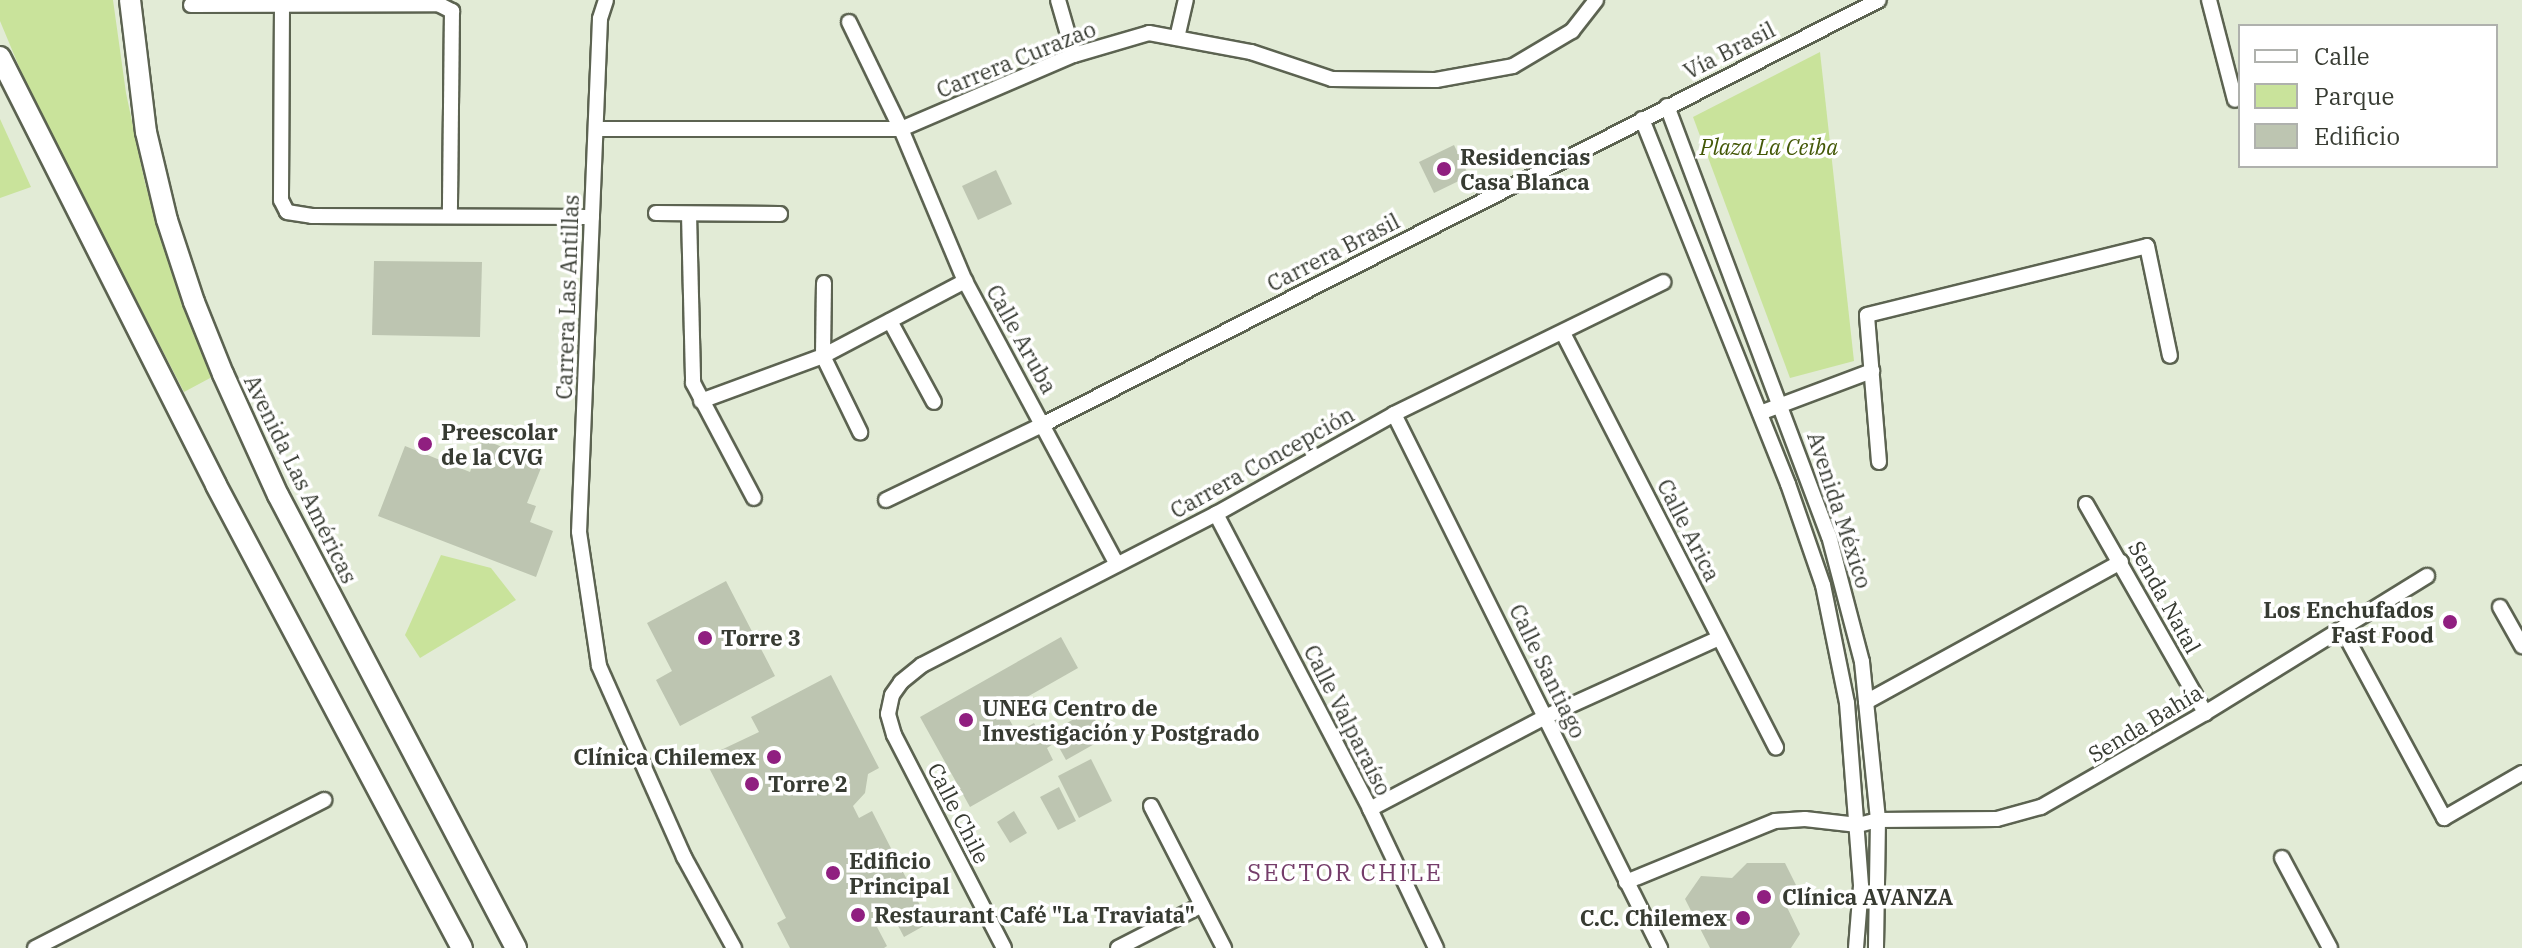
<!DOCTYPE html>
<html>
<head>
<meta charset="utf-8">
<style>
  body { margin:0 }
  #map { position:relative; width:2522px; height:948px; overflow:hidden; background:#e2ebd6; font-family:"IBM Plex Serif",serif }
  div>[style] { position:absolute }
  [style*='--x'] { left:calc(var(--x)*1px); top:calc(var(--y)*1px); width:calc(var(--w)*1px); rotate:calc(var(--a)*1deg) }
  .green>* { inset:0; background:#c9e39b }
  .building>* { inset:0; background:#bdc5b1 }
  .roads { filter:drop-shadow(2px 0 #5c6351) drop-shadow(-2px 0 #5c6351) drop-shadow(0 2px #5c6351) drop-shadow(0 -2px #5c6351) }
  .street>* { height:14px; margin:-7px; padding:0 7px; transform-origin:7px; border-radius:7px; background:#fff }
  .secondary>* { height:20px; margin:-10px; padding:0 10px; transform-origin:10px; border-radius:10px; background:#fff }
  .dots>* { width:22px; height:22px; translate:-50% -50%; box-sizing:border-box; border:4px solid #fff; border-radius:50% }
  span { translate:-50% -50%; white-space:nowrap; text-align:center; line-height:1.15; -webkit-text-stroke:7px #fff; paint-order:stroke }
  .street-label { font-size:22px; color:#373b32 }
  .park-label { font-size:22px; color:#435806; font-style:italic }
  .poi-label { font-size:22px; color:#373b32; font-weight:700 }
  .left { translate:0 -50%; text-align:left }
  .right { translate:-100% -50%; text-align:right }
  .neighbourhood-label { font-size:24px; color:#743c69; letter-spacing:2px }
  .legend { position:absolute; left:2238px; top:24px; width:260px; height:144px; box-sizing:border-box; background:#fff; border:2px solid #afb1ad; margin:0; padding:10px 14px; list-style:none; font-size:24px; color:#373b32 }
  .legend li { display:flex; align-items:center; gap:16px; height:40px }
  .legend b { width:40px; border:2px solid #afb1ad }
</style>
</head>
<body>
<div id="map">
  <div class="green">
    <div style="clip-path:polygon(0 0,113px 0,126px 93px,145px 183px,179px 295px,212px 377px,184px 392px,33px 100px,0 21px)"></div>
    <div style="clip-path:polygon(1820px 52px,1854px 361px,1790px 378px,1693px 117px)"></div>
    <div style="clip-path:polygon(0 119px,31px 187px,0 198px)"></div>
    <div style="clip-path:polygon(441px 555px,491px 568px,516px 600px,420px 658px,405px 635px)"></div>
  </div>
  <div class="building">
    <div style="clip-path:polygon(1454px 145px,1469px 176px,1434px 193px,1419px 162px)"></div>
    <div style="clip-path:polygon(996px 170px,1012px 204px,978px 220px,962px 186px)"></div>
    <div style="clip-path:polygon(374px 261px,482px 262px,480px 337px,372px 335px)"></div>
    <div style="clip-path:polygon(482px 439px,543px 463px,527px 503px,536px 506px,530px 522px,553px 531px,536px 577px,378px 516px,405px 446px,470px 472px)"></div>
    <div style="clip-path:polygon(726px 581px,775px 676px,680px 726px,656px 680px,672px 671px,647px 623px)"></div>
    <div style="clip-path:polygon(1061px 637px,1078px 668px,1004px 710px,1017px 733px,1034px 723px,1039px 732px,1055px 724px,1058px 728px,1090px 710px,1105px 738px,1066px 760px,1056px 742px,1047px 748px,1053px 760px,970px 807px,920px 717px)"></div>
    <div style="clip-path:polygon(831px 675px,879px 768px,868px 774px,865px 793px,853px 806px,859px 818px,872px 811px,929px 923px,904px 937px,894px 918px,877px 927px,887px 946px,884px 948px,790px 948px,777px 923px,786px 918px,704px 758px,759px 732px,751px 717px)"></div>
    <div style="clip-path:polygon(1091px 759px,1112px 801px,1079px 818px,1058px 776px)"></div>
    <div style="clip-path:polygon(1059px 787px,1076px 821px,1058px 830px,1040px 797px)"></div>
    <div style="clip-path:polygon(1014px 811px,1027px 833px,1010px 843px,997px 822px)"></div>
    <div style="clip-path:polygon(1747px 863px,1785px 863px,1796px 885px,1784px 901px,1800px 934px,1791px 948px,1710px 948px,1685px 899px,1701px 876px,1732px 878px)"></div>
  </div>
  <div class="roads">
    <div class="street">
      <div style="--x:606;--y:0;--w:20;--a:108"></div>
      <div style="--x:600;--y:19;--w:513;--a:92.34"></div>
      <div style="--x:579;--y:532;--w:135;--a:81.5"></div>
      <div style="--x:599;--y:666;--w:209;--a:66"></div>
      <div style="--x:684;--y:857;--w:104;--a:61.2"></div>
      <div style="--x:1058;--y:0;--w:57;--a:73.8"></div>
      <div style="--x:2209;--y:0;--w:103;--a:75.4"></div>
      <div style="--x:191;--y:5;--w:247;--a:-0.2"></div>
      <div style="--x:438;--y:4;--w:16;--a:27"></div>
      <div style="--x:452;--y:11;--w:204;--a:90.6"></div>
      <div style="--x:282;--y:5;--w:195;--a:90.3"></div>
      <div style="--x:281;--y:200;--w:13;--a:63"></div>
      <div style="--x:287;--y:212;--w:25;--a:9"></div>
      <div style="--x:312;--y:216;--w:280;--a:0.2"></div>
      <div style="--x:849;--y:22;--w:119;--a:64.1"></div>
      <div style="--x:901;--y:129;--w:165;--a:67.2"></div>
      <div style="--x:965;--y:281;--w:321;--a:61.8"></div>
      <div style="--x:1177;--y:38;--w:39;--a:-77"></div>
      <div style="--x:1667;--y:106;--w:460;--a:69.4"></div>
      <div style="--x:1829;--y:536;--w:130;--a:75.3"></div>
      <div style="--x:1862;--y:662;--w:159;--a:84.2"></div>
      <div style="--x:1878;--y:820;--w:128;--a:90.9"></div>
      <div style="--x:1642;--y:119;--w:393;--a:68.2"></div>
      <div style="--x:1788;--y:484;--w:107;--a:70.9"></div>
      <div style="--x:1823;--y:585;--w:120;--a:78.5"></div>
      <div style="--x:1847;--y:703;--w:184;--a:85.6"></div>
      <div style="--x:1861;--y:886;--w:62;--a:94.6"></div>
      <div style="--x:596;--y:129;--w:305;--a:0"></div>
      <div style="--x:901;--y:129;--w:188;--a:-23.2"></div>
      <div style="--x:1074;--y:55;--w:78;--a:-16.3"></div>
      <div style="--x:1149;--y:33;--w:104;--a:10.6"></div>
      <div style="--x:1251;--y:52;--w:85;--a:18.4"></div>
      <div style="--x:1332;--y:79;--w:104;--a:0.6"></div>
      <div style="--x:1436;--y:80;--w:78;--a:-10.3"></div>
      <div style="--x:1513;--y:66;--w:69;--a:-30.7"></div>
      <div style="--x:1572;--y:31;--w:39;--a:-52"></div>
      <div style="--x:656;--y:213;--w:124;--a:0.5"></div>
      <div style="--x:689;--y:214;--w:169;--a:88.6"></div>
      <div style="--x:693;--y:383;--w:130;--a:62.1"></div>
      <div style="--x:824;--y:283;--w:73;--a:90.8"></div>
      <div style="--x:823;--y:356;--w:85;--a:64"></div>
      <div style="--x:890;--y:321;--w:92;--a:61.5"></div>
      <div style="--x:1563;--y:333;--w:466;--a:62.8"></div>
      <div style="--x:701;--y:401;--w:130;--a:-20.2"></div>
      <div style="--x:823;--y:356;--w:161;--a:-27.8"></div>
      <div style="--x:1760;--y:413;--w:120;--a:-20.6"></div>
      <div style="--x:1394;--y:414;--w:597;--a:63.52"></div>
      <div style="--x:1879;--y:462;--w:147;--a:-94.7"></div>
      <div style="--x:1867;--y:315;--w:288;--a:-13.8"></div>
      <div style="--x:2147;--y:246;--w:112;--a:78.2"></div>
      <div style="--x:886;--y:500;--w:175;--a:-25.7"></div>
      <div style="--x:1044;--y:424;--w:936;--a:-26.92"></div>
      <div style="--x:2086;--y:504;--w:241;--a:60.3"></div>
      <div style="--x:1216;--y:514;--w:333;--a:62.4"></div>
      <div style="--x:1370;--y:809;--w:154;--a:64.6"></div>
      <div style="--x:2500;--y:607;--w:45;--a:60.6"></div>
      <div style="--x:2342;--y:629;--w:215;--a:61.6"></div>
      <div style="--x:2444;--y:818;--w:90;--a:-30"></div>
      <div style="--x:1866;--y:702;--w:291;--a:-28.8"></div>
      <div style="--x:1151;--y:806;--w:160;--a:62.8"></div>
      <div style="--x:1370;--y:809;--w:200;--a:-27.7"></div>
      <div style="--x:1547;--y:716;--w:189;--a:-24.4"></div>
      <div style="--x:2282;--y:858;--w:102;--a:61.9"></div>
      <div style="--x:1626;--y:882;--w:161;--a:-22.3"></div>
      <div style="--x:1775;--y:821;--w:30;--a:-4"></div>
      <div style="--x:1805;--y:819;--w:53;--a:6.5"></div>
      <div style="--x:1858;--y:825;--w:21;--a:-14"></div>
      <div style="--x:1878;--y:820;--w:119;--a:-0.5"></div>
      <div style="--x:1997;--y:819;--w:46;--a:-15.3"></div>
      <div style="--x:2041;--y:807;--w:189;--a:-29.8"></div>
      <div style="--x:2205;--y:713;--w:261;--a:-31.7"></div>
      <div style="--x:35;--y:948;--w:325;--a:-27.1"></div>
      <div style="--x:1004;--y:948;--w:240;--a:-117.3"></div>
      <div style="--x:894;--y:735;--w:22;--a:-106"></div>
      <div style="--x:888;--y:714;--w:19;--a:-78"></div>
      <div style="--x:892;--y:695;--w:16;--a:-55"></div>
      <div style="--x:901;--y:682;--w:27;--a:-39"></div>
      <div style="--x:922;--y:665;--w:331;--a:-27.2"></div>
      <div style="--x:1216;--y:514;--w:204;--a:-29.3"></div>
      <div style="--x:1394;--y:414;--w:300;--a:-26.1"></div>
      <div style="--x:1118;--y:948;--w:94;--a:-27.1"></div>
    </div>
    <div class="secondary">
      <div style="--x:130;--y:0;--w:133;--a:83.1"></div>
      <div style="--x:146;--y:132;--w:90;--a:76.6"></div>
      <div style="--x:167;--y:220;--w:86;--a:71.8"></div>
      <div style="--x:194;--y:302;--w:78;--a:68.1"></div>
      <div style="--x:223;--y:374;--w:133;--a:65.6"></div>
      <div style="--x:278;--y:495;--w:512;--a:62.28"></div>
      <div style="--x:0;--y:57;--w:479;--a:63.2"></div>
      <div style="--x:216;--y:485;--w:524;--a:62.02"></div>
    </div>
  </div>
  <div class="dots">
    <div style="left:1444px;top:169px;background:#901f80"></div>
    <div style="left:425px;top:444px;background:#901f80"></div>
    <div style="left:2450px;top:622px;background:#901f80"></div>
    <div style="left:705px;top:638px;background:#901f80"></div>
    <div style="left:966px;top:720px;background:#901f80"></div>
    <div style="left:774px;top:757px;background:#901f80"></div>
    <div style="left:752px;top:784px;background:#901f80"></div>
    <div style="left:833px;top:873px;background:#901f80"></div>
    <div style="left:1764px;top:897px;background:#901f80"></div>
    <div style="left:858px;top:915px;background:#901f80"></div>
    <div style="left:1743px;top:918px;background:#901f80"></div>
  </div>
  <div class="street-label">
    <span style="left:1729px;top:50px;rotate:-27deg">Vía Brasil</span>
    <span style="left:1016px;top:59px;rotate:-22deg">Carrera Curazao</span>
    <span style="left:1333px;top:252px;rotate:-27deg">Carrera Brasil</span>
    <span style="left:567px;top:297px;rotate:-88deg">Carrera Las Antillas</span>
    <span style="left:1022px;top:339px;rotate:61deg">Calle Aruba</span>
    <span style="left:1262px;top:462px;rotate:-29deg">Carrera Concepción</span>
    <span style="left:301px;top:479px;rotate:64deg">Avenida Las Américas</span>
    <span style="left:1840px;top:510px;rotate:72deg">Avenida México</span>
    <span style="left:1689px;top:530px;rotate:63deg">Calle Arica</span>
    <span style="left:2165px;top:597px;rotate:61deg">Senda Natal</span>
    <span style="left:1548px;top:671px;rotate:64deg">Calle Santiago</span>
    <span style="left:1348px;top:720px;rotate:63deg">Calle Valparaíso</span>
    <span style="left:2145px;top:723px;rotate:-31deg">Senda Bahía</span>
    <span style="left:959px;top:813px;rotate:63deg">Calle Chile</span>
  </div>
  <div class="park-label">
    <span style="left:1769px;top:147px">Plaza La Ceiba</span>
  </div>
  <div class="poi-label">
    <span class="left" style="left:1460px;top:169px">Residencias<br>Casa Blanca</span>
    <span class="left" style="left:441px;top:444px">Preescolar<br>de la CVG</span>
    <span class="right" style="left:2434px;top:622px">Los Enchufados<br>Fast Food</span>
    <span class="left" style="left:721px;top:638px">Torre 3</span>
    <span class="left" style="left:982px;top:720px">UNEG Centro de<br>Investigación y Postgrado</span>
    <span class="right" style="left:756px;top:757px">Clínica Chilemex</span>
    <span class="left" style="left:768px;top:784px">Torre 2</span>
    <span class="left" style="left:849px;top:873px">Edificio<br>Principal</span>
    <span class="left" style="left:1782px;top:897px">Clínica AVANZA</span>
    <span class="left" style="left:874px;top:915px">Restaurant Café "La Traviata"</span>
    <span class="right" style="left:1727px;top:918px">C.C. Chilemex</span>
  </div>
  <div class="neighbourhood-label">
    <span style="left:1345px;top:873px">SECTOR CHILE</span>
  </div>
  <ul class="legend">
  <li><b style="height:10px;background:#fff"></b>Calle</li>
  <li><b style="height:22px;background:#c9e39b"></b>Parque</li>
  <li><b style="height:22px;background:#bdc5b1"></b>Edificio</li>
  </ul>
</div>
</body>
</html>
